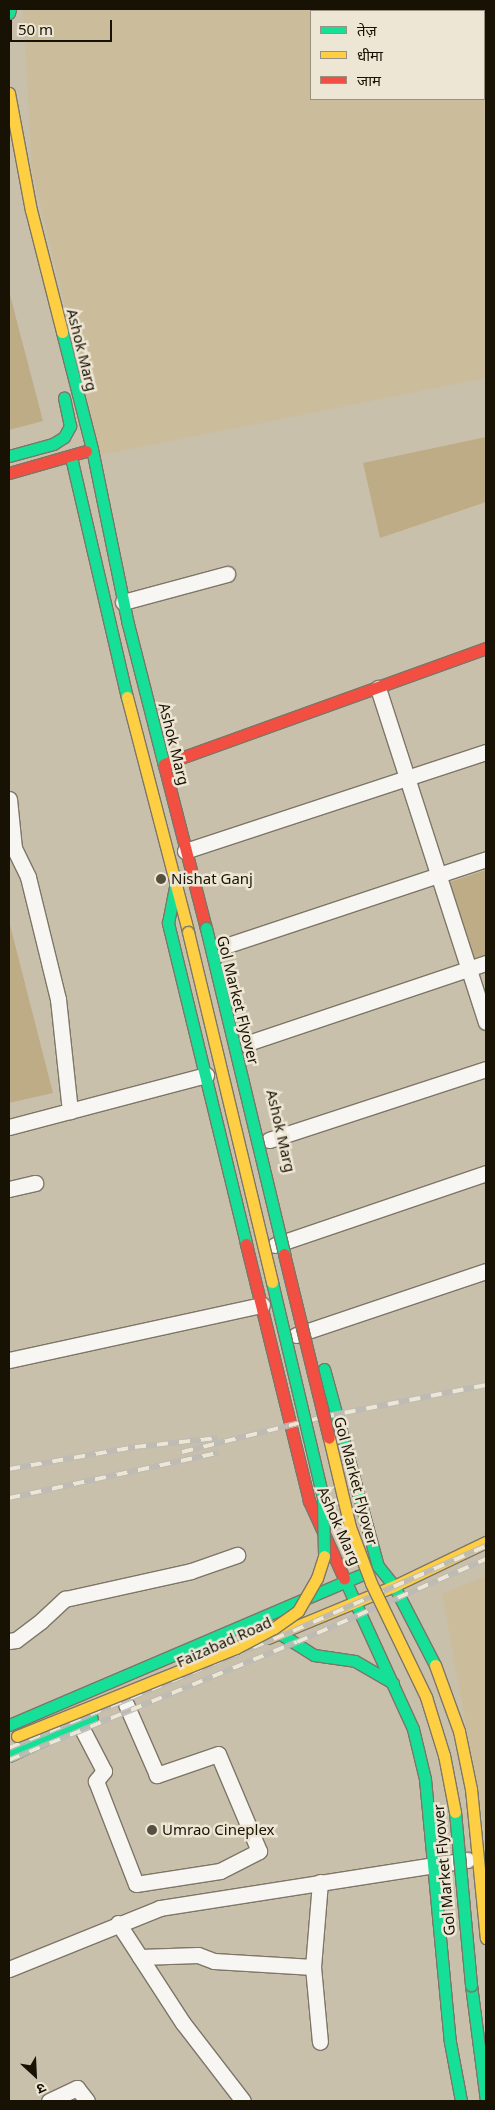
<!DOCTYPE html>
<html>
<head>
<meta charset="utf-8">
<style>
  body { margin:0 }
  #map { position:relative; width:495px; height:2110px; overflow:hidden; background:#c9c0ac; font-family:"Noto Sans","Noto Sans Devanagari",sans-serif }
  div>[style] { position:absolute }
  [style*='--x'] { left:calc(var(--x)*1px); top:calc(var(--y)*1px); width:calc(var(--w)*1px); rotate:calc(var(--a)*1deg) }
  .built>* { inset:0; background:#cbbc9c }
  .green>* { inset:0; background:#bdac86 }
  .roads { filter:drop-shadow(1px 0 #7d7667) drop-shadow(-1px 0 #7d7667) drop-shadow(0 1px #7d7667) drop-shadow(0 -1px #7d7667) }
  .street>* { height:15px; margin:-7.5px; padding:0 7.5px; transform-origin:7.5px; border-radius:7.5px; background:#f7f6f3 }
  .fast>* { height:11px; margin:-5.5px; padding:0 5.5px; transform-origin:5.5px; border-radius:5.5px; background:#16e098 }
  .slow>* { height:11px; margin:-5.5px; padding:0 5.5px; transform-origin:5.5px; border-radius:5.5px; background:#ffcf43 }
  .jam>* { height:11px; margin:-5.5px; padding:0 5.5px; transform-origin:5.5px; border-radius:5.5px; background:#f24e42 }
  .rail>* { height:5.5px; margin-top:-2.75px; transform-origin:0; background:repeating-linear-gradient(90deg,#eee6d4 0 11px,#bebbb5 0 22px); box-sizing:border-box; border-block:1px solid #bebbb5 }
  .bridges { filter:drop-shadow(1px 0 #7d7667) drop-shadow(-1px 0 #7d7667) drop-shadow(0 1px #7d7667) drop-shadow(0 -1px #7d7667) }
  .fast-bridge>* { height:11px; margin:-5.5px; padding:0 5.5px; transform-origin:5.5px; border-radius:5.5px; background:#16e098 }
  .slow-bridge>* { height:11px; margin:-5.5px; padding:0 5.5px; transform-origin:5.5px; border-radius:5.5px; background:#ffcf43 }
  .jam-bridge>* { height:11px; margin:-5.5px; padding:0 5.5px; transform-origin:5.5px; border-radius:5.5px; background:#f24e42 }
  .dots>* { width:14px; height:14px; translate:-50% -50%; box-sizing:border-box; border:2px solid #eee6d4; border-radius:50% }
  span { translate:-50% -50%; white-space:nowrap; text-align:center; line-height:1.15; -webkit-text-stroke:5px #eee6d4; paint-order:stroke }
  .street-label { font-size:15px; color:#181205 }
  .poi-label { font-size:15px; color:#181205 }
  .left { translate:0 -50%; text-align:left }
  .frame { position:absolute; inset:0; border:10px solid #181205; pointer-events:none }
  .legend { position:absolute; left:310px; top:10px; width:175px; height:90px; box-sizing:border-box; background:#eee6d4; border:1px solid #989181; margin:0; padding:6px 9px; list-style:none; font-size:15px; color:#181205 }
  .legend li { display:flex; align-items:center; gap:10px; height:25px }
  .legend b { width:25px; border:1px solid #989181 }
  .north { position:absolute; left:10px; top:2050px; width:50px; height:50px; -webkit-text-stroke:4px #eee6d4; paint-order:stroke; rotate:155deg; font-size:14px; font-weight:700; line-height:20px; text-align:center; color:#181205 }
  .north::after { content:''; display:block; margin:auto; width:18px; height:22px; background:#181205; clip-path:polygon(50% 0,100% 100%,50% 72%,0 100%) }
  .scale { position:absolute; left:10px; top:20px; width:102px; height:22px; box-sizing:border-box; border:2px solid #181205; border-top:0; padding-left:6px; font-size:15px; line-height:18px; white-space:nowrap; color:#181205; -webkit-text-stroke:4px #eee6d4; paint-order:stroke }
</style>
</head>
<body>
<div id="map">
  <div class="built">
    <div style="clip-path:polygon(evenodd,23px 9px,486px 9px,486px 378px,101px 455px,32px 170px,23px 9px,311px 11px,484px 11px,484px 99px,311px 99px,311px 11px)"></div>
    <div style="clip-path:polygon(486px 1576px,486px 1836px,442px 1594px)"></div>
  </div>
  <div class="green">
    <div style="clip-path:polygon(9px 291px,43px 421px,9px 430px)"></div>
    <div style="clip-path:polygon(486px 437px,486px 502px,380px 538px,363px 463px)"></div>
    <div style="clip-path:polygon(486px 870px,486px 955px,472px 959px,447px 883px)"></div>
    <div style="clip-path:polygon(9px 921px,53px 1093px,9px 1103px)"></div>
  </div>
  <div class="roads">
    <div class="street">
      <div style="--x:123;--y:602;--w:108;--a:-15.1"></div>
      <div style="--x:378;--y:688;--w:351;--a:72.1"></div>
      <div style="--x:9;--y:799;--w:49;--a:84.2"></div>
      <div style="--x:14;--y:848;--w:32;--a:64"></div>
      <div style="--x:28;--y:877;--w:126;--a:76.2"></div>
      <div style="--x:58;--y:999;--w:113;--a:83.9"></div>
      <div style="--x:185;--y:851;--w:317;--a:-18.2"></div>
      <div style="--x:222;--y:947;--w:278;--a:-18.4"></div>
      <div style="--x:245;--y:1044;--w:254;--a:-18.6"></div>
      <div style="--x:9;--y:1127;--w:204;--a:-14.8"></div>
      <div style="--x:269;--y:1140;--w:228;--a:-18.1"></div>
      <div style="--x:9;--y:1189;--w:27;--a:-13"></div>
      <div style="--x:275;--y:1245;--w:223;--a:-18.8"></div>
      <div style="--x:296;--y:1335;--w:200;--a:-18.6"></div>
      <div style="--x:9;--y:1360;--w:259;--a:-12.3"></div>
      <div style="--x:9;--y:1641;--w:7;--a:-8"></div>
      <div style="--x:16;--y:1640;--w:31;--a:-37"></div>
      <div style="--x:41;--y:1621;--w:33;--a:-43"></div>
      <div style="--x:65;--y:1599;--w:129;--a:-12.5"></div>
      <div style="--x:191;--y:1571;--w:49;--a:-19.2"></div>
      <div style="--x:79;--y:1723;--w:54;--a:62.5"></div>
      <div style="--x:104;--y:1771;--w:13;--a:129"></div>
      <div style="--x:96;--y:1781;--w:110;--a:68.8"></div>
      <div style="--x:136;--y:1884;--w:85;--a:-8.8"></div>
      <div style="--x:220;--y:1871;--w:44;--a:-27.1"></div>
      <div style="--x:259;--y:1851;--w:105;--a:-112.9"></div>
      <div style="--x:218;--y:1754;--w:65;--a:161"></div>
      <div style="--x:157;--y:1775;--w:77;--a:-113.6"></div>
      <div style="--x:320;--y:1882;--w:85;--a:94.7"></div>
      <div style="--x:313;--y:1967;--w:75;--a:84.7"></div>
      <div style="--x:118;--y:1923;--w:119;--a:57"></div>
      <div style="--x:183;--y:2023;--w:98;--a:52.4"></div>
      <div style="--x:140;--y:1957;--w:58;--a:-2"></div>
      <div style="--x:198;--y:1955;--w:17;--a:21"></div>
      <div style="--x:214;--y:1961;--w:99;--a:3.5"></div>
      <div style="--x:9;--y:1969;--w:163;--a:-22"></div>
      <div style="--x:160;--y:1908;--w:311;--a:-8.9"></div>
      <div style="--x:49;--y:2101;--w:31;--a:-25"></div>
      <div style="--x:77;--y:2088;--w:16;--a:52"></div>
    </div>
    <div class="fast">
      <div style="--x:9;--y:13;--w:4;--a:-76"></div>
      <div style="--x:62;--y:332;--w:121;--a:75.6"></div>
      <div style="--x:92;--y:449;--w:179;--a:78.4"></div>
      <div style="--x:128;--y:624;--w:146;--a:75.7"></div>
      <div style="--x:9;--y:456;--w:46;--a:-15.3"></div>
      <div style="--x:53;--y:444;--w:13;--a:-32"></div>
      <div style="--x:64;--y:437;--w:13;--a:-61"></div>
      <div style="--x:70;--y:426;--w:29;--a:-102"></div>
      <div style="--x:71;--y:457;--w:246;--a:76.9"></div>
      <div style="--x:175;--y:887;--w:37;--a:101"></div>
      <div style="--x:168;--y:923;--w:330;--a:76.3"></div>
      <div style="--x:324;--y:1369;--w:204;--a:74.7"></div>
      <div style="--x:378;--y:1566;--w:26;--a:51"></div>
      <div style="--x:394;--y:1586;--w:89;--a:62.6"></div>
      <div style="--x:344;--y:1578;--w:166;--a:65.4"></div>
      <div style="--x:413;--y:1729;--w:51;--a:76.5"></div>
      <div style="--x:425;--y:1779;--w:264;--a:84.6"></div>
      <div style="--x:450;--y:2042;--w:60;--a:79.4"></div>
      <div style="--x:279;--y:1633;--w:41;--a:32.2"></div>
      <div style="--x:314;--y:1655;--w:41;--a:8.3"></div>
      <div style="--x:355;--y:1661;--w:44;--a:30.1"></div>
      <div style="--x:9;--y:1725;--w:382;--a:-23.1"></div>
      <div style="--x:9;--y:1756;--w:91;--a:-24.6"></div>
      <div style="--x:471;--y:1985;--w:117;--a:82.6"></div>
    </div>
    <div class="slow">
      <div style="--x:9;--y:93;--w:119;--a:79.4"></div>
      <div style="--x:31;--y:210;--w:126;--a:75.7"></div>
      <div style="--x:127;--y:697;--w:243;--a:75.4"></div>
      <div style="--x:268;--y:1638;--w:136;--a:-22.4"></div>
      <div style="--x:394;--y:1586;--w:102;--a:-25.6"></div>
      <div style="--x:435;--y:1665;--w:70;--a:70"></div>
      <div style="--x:459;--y:1731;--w:59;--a:78.3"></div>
      <div style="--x:471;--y:1789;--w:150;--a:84.3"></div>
    </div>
    <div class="jam">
      <div style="--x:9;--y:473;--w:80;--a:-15.9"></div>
      <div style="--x:164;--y:764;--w:342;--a:-19.8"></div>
      <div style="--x:164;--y:765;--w:168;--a:75.6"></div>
      <div style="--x:246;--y:1244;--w:265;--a:76.2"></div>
      <div style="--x:309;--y:1501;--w:85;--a:65.6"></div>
    </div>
  </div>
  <div class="rail">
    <div style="--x:182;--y:1452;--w:145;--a:-13.9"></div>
    <div style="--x:323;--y:1417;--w:166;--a:-11.1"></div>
    <div style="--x:9;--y:1469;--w:128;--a:-9.9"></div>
    <div style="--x:135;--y:1447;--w:83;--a:-6.2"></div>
    <div style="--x:9;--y:1498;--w:214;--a:-12.2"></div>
    <div style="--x:9;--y:1748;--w:307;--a:-22.4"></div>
    <div style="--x:293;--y:1631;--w:211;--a:-23.8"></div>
    <div style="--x:9;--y:1760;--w:311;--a:-22.3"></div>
    <div style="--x:297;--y:1642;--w:206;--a:-23.7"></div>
  </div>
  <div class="bridges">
    <div class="fast-bridge">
      <div style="--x:206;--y:928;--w:335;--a:76.5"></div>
      <div style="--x:272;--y:1282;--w:221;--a:76.7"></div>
      <div style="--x:323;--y:1497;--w:59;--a:89"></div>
      <div style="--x:455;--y:1812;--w:174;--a:84.7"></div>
    </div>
    <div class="slow-bridge">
      <div style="--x:188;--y:932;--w:360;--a:76.5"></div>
      <div style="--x:329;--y:1438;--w:91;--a:76.7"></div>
      <div style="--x:350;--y:1527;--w:60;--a:69.4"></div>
      <div style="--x:371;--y:1583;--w:127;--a:64.2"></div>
      <div style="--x:426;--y:1697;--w:61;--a:72.8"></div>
      <div style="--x:444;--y:1755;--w:58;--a:79.1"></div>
      <div style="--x:17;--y:1736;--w:236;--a:-21.9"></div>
      <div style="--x:236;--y:1648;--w:43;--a:-27.8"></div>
      <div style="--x:274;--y:1628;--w:29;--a:-35"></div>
      <div style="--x:298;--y:1611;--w:38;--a:-60"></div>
      <div style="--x:317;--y:1578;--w:23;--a:-72"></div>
    </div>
    <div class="jam-bridge">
      <div style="--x:284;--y:1254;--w:189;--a:76.3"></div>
    </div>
  </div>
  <div class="dots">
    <div style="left:161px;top:879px;background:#564f3f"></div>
    <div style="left:152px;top:1830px;background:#564f3f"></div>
  </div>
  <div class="street-label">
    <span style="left:82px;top:350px;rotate:76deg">Ashok Marg</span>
    <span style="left:174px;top:744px;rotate:76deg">Ashok Marg</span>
    <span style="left:238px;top:1000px;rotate:76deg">Gol Market Flyover</span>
    <span style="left:281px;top:1131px;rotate:77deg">Ashok Marg</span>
    <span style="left:356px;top:1481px;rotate:75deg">Gol Market Flyover</span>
    <span style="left:339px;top:1526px;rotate:66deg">Ashok Marg</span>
    <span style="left:224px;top:1642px;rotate:-24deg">Faizabad Road</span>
    <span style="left:444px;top:1870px;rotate:-95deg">Gol Market Flyover</span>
  </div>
  <div class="poi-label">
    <span class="left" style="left:171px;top:879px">Nishat Ganj</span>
    <span class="left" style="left:162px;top:1830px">Umrao Cineplex</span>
  </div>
  <div class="frame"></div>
  <ul class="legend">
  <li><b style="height:6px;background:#16e098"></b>तेज़</li>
  <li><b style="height:6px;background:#ffcf43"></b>धीमा</li>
  <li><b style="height:6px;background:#f24e42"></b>जाम</li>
  </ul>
  <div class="north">उ</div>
  <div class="scale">50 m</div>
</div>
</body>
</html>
